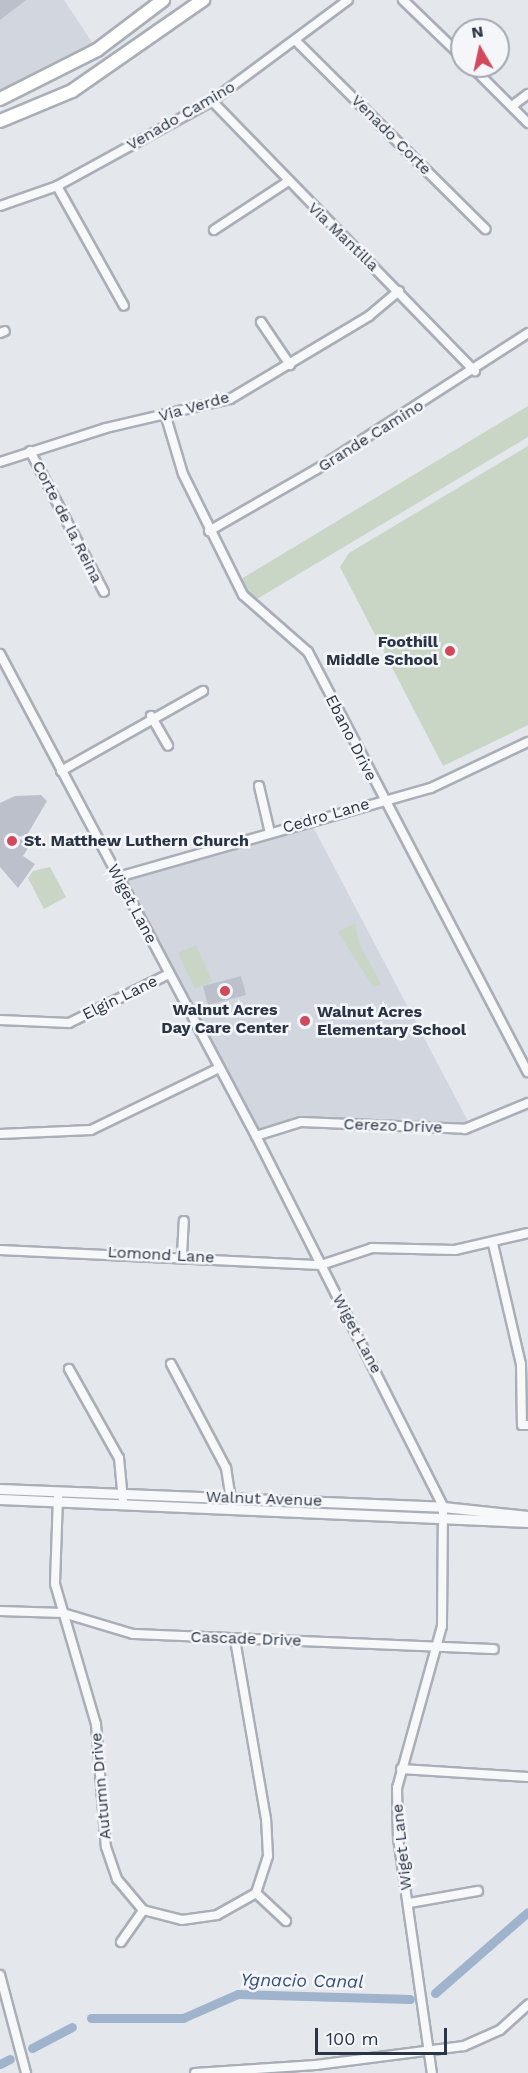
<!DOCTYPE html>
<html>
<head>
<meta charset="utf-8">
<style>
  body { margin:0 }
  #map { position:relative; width:528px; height:2073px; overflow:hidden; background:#e4e7ec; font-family:"Work Sans",sans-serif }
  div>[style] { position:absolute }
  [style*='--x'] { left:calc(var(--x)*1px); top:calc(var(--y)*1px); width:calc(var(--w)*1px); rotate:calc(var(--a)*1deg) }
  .built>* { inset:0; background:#d2d6de }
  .green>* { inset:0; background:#c9d6c5 }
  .canal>* { height:9px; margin:-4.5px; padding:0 4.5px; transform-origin:4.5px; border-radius:4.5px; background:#9fb4cc }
  .building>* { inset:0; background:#bbc0ca }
  .roads { filter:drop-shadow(2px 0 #a9aeb7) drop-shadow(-2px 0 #a9aeb7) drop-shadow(0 2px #a9aeb7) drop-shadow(0 -2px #a9aeb7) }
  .minor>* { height:8px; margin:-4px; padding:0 4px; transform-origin:4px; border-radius:4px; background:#f7f8fa }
  .tertiary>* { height:9px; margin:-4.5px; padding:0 4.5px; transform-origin:4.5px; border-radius:4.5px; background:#f7f8fa }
  .trunk>* { height:12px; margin:-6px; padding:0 6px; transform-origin:6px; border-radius:6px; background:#fff }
  .dots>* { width:16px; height:16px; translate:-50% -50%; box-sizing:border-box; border:3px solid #f4f6f9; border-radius:50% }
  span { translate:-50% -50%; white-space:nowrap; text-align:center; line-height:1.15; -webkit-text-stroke:5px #f4f6f9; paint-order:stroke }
  .street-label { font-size:16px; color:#2b3445 }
  .poi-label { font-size:16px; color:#2b3445; font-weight:700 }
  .right { translate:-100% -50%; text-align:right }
  .left { translate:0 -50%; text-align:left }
  .water-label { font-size:18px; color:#34527a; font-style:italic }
  .north { position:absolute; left:450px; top:18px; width:60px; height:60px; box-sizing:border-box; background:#f4f6f9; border:2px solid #a4a8b1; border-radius:50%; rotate:351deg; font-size:16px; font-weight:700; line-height:24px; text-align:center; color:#2b3445 }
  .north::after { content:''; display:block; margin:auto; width:21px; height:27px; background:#d1495b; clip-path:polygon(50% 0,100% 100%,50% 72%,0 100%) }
  .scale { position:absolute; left:315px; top:2028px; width:132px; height:27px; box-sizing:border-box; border:3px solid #2b3445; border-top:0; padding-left:8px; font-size:18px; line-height:21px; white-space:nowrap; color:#2b3445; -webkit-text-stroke:4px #f4f6f9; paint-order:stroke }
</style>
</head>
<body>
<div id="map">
  <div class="built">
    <div style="clip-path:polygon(0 0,64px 0,97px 50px,0 99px)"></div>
    <div style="clip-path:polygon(310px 821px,471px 1127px,301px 1122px,256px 1136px,118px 877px)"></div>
  </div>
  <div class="green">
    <div style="clip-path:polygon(528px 406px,528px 437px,252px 602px,236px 582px)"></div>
    <div style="clip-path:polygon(528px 446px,528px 725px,443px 766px,340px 567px,349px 553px)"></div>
    <div style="clip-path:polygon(50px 867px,66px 897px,44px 909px,28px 878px,33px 871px)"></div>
    <div style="clip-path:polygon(355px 923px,359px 943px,381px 984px,373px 987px,338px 932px)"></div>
    <div style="clip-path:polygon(196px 945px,212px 981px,195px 989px,178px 953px)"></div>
  </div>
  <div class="canal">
    <div style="--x:435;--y:1993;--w:123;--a:-41.1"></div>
    <div style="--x:91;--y:2018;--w:92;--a:0"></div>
    <div style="--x:183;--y:2018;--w:60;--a:-23.6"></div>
    <div style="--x:238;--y:1994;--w:172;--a:1.7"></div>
    <div style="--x:32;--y:2048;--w:45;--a:-27.7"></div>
    <div style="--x:0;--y:2064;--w:11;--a:-27"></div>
  </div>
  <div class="building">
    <div style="clip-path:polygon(0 0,26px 0,0 20px)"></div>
    <div style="clip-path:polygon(15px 796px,41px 795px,47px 801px,27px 835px,17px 837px,30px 845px,23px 856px,35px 864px,18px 888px,0 867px,0 803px)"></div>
    <div style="clip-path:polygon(241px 976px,246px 995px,208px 1005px,203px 986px)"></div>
  </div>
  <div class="roads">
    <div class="minor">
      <div style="--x:403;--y:0;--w:82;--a:44"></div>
      <div style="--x:296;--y:41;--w:267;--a:44.8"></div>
      <div style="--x:471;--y:66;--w:81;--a:45"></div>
      <div style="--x:212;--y:101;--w:377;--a:45.8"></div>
      <div style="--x:512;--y:106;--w:20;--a:-37"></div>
      <div style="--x:57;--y:186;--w:137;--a:60.8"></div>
      <div style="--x:0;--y:206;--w:60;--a:-19.3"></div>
      <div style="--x:57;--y:186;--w:177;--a:-28.7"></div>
      <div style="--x:212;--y:101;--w:169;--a:-36.6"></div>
      <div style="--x:214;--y:230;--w:87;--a:-33.3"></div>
      <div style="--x:261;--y:322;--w:52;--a:56"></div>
      <div style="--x:0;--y:333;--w:5;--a:-22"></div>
      <div style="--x:166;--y:417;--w:59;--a:73.4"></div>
      <div style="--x:183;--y:474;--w:135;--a:63.6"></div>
      <div style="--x:243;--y:595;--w:86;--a:41.2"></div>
      <div style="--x:308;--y:652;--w:474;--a:62.4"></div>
      <div style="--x:30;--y:451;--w:159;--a:62.3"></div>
      <div style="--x:0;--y:462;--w:111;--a:-17.8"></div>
      <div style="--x:106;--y:428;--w:127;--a:-13.2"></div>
      <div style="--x:230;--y:399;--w:162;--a:-30.8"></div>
      <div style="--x:369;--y:316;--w:39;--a:-40"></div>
      <div style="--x:209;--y:531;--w:125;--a:-29.9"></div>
      <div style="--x:317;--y:469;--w:251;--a:-32.8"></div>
      <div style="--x:0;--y:654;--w:546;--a:62.03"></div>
      <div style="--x:256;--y:1136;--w:415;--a:63.2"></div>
      <div style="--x:443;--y:1507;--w:119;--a:90.5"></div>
      <div style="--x:442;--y:1626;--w:168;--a:105.5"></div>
      <div style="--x:397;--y:1788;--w:50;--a:88.9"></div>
      <div style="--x:398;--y:1838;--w:237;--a:81.8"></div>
      <div style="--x:151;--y:716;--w:34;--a:60"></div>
      <div style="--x:61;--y:771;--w:163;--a:-29.4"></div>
      <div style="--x:259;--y:786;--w:48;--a:76.8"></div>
      <div style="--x:118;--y:877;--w:325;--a:-15.9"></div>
      <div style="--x:431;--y:788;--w:107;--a:-25.4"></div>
      <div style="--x:0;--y:1020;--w:69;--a:2.5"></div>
      <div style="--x:69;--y:1023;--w:111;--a:-26.1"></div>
      <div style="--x:0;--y:1134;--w:91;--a:-2.5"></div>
      <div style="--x:91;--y:1130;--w:142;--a:-25.8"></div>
      <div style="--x:256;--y:1136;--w:47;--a:-17.3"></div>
      <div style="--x:301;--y:1122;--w:164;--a:2.4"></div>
      <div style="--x:465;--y:1129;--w:68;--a:-22.4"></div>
      <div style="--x:493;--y:1244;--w:123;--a:76.9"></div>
      <div style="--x:521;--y:1364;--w:61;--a:89.1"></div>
      <div style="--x:522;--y:1425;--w:6;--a:0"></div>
      <div style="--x:0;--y:1250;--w:321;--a:2.7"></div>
      <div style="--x:321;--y:1265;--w:54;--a:-18.4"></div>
      <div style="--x:372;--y:1248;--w:83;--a:1.4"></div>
      <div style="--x:455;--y:1250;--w:75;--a:-13.1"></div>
      <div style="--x:182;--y:1255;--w:34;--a:-87"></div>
      <div style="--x:171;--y:1364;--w:118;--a:62.1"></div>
      <div style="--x:226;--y:1468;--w:36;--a:81"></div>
      <div style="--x:69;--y:1369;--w:102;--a:60.7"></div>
      <div style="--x:119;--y:1458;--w:42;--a:84.6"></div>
      <div style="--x:58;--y:1497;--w:87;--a:92"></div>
      <div style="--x:55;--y:1584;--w:146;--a:73.7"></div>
      <div style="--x:96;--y:1724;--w:123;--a:85.4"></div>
      <div style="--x:106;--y:1847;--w:34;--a:71"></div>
      <div style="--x:117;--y:1879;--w:40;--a:50"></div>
      <div style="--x:143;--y:1910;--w:40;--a:14.4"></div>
      <div style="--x:182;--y:1920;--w:35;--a:-8"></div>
      <div style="--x:217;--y:1915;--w:45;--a:-29.4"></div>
      <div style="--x:256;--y:1893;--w:39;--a:-72"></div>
      <div style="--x:268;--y:1856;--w:37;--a:-93"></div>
      <div style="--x:266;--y:1819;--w:183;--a:-99.8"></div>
      <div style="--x:0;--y:1611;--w:63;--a:1.8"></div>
      <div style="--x:63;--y:1613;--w:73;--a:16.7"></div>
      <div style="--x:133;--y:1634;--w:361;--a:2.4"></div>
      <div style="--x:401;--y:1769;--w:127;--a:3.6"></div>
      <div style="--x:256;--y:1893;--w:41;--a:43"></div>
      <div style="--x:409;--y:1903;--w:70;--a:-9.9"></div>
      <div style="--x:121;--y:1942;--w:39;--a:-55"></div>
      <div style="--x:0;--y:1975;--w:101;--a:75.1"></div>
      <div style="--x:195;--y:2073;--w:121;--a:-3.8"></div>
      <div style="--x:316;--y:2065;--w:149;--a:-7.3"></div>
      <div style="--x:464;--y:2046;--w:39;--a:-24"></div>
      <div style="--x:500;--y:2030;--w:38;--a:-42"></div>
    </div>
    <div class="tertiary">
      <div style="--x:0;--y:1489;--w:443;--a:2.3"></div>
      <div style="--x:443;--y:1507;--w:85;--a:6"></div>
      <div style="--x:0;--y:1499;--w:529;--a:2.49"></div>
    </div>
    <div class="trunk">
      <div style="--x:0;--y:99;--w:109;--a:-26.8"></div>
      <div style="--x:97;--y:50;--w:83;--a:-37.1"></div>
      <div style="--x:0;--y:121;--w:78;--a:-22.6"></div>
      <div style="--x:72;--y:91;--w:160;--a:-34.8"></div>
    </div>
  </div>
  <div class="dots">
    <div style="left:450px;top:651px;background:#d1495b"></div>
    <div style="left:12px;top:841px;background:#d1495b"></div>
    <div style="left:225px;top:991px;background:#d1495b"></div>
    <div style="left:305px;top:1021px;background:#d1495b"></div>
  </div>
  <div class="street-label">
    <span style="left:181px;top:116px;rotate:-30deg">Venado Camino</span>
    <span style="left:391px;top:135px;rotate:45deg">Venado Corte</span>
    <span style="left:343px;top:237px;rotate:44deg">Via Mantilla</span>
    <span style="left:194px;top:407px;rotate:-16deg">Via Verde</span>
    <span style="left:371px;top:436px;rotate:-32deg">Grande Camino</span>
    <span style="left:67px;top:522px;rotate:63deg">Corte de la Reina</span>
    <span style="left:351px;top:738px;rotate:63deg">Ebano Drive</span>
    <span style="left:326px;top:816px;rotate:-16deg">Cedro Lane</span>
    <span style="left:132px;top:904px;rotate:62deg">Wiget Lane</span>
    <span style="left:120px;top:998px;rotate:-26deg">Elgin Lane</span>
    <span style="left:393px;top:1126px;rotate:2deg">Cerezo Drive</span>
    <span style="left:161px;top:1255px;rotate:3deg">Lomond Lane</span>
    <span style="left:357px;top:1334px;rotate:62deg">Wiget Lane</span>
    <span style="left:264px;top:1499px;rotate:2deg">Walnut Avenue</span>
    <span style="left:246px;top:1639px;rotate:2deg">Cascade Drive</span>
    <span style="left:101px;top:1786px;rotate:-95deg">Autumn Drive</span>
    <span style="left:402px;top:1847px;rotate:-96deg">Wiget Lane</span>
  </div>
  <div class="poi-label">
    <span class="right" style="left:438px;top:651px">Foothill<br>Middle School</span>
    <span class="left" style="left:24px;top:841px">St. Matthew Luthern Church</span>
    <span style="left:225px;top:1019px">Walnut Acres<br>Day Care Center</span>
    <span class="left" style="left:317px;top:1021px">Walnut Acres<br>Elementary School</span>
  </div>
  <div class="water-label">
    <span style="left:302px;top:1981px;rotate:1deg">Ygnacio Canal</span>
  </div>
  <div class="north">N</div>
  <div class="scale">100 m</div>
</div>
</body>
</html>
